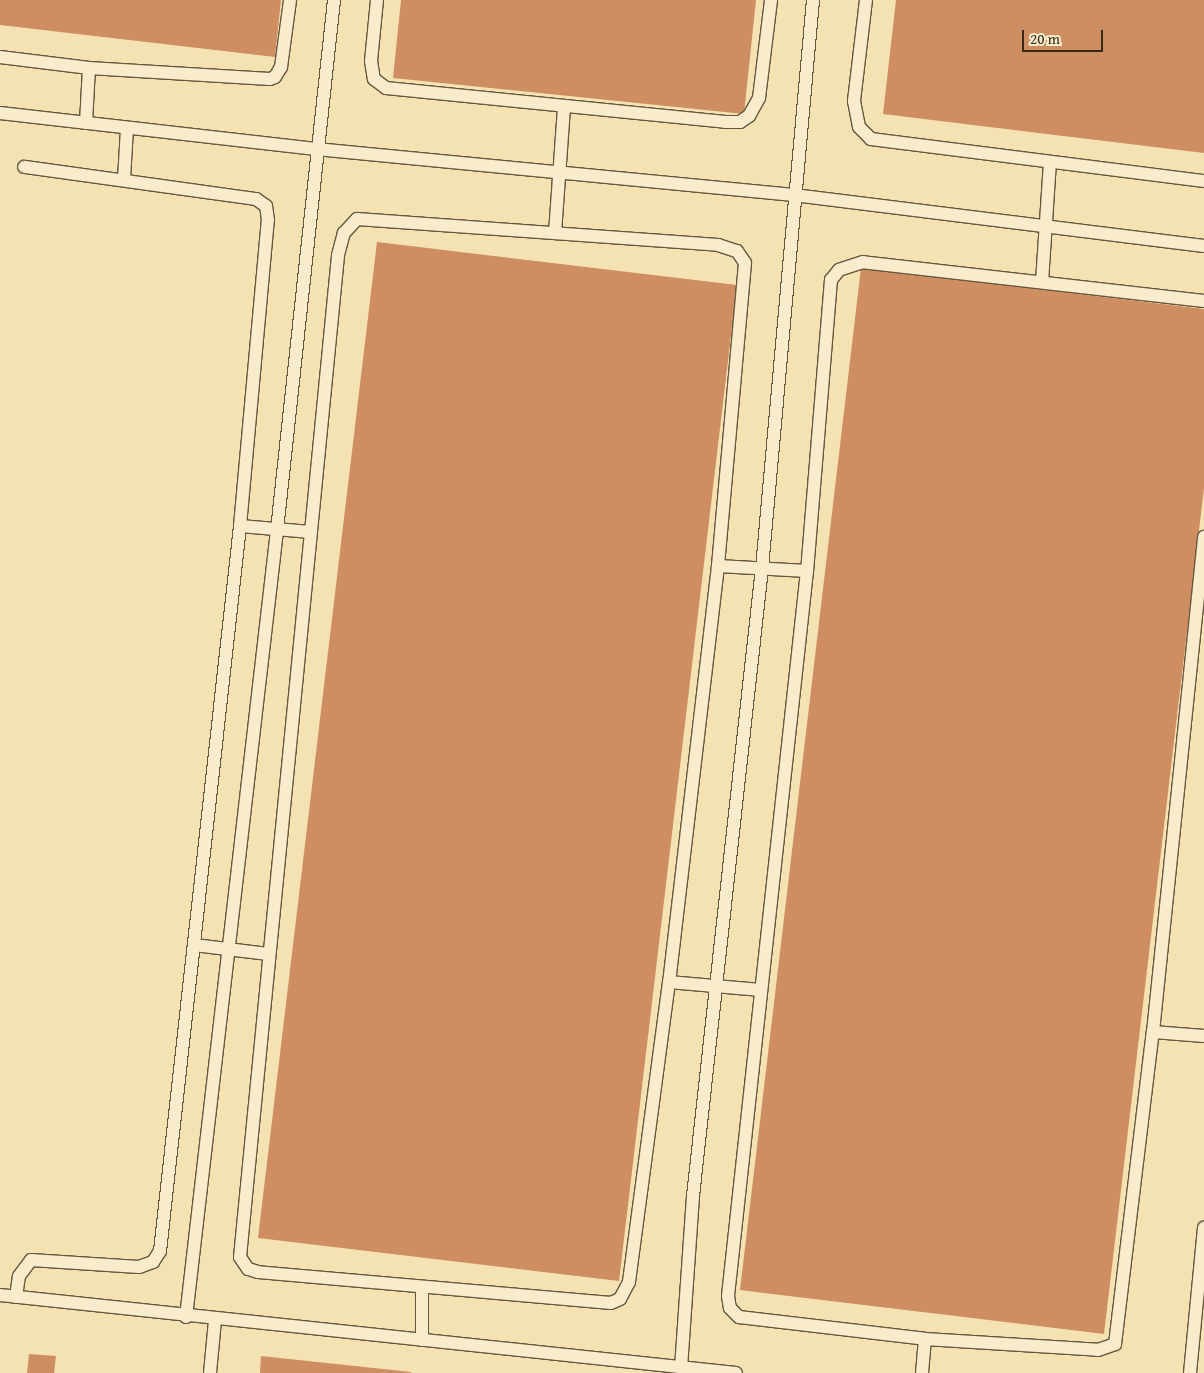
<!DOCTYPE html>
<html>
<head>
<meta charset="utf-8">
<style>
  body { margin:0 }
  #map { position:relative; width:1204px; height:1373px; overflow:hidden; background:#f4e2b2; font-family:"Gentium Book Plus",serif }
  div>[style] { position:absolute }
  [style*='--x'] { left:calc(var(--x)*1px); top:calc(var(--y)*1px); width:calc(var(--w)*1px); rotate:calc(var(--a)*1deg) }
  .building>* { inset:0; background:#cf8e62 }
  .roads { filter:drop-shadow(1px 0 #66563e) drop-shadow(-1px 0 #66563e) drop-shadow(0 1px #66563e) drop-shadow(0 -1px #66563e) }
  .service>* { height:12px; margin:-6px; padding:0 6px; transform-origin:6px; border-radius:6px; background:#f8eccd }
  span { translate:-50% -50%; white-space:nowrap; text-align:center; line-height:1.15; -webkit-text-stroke:4px #f8eccd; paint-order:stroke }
  .scale { position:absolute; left:1022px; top:30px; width:81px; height:22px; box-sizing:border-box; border:2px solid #372817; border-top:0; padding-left:6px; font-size:15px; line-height:18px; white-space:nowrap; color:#372817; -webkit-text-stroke:4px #f8eccd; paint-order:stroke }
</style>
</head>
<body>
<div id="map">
  <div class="building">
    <div style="clip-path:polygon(0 0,281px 0,275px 57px,0 25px)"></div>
    <div style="clip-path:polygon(401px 0,756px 0,744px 114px,393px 78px)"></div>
    <div style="clip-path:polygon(896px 0,1204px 0,1204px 153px,883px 114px)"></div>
    <div style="clip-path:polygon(377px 242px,737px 285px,619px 1281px,258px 1238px)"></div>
    <div style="clip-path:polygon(861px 268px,1204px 309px,1204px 488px,1104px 1334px,740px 1290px)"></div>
    <div style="clip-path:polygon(29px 1354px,56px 1356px,54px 1373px,27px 1373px)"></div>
    <div style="clip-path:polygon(261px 1356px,411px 1372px,411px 1373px,260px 1373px)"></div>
  </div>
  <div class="roads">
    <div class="service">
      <div style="--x:377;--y:0;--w:61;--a:95.6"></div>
      <div style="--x:371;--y:61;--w:18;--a:81"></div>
      <div style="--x:374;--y:79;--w:15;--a:37"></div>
      <div style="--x:386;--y:88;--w:341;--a:5.7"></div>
      <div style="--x:725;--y:122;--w:15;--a:0"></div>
      <div style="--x:740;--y:122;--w:11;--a:-34"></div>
      <div style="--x:749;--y:116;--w:21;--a:-61"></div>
      <div style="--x:759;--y:98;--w:99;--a:-83"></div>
      <div style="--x:866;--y:0;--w:102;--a:96.8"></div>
      <div style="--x:854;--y:101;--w:26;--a:79"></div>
      <div style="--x:859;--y:127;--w:17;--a:45"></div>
      <div style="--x:871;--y:139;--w:336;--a:7.2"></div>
      <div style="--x:0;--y:57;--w:90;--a:7"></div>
      <div style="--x:89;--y:68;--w:181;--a:3.5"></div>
      <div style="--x:270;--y:79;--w:5;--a:-22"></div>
      <div style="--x:275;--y:77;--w:12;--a:-59"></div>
      <div style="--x:281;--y:67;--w:68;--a:-82.3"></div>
      <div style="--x:0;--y:113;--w:318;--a:6.5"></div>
      <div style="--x:316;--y:149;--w:480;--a:5.5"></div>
      <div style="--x:794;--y:195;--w:413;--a:7.1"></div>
      <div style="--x:86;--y:123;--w:55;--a:-86.9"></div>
      <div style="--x:124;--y:179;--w:50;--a:-86.6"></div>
      <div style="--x:357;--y:219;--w:362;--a:4.1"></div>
      <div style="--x:718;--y:245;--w:20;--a:18"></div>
      <div style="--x:737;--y:251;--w:14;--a:56"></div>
      <div style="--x:745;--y:263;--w:304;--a:95.1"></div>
      <div style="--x:718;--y:566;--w:419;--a:96.7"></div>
      <div style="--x:669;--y:982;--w:303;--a:97.6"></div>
      <div style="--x:629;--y:1282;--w:19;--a:118"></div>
      <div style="--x:620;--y:1299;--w:10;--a:156"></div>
      <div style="--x:611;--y:1303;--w:354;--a:-175"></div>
      <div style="--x:258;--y:1272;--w:10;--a:-163"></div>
      <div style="--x:248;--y:1269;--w:14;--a:-124"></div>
      <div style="--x:240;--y:1257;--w:1007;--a:-84.41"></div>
      <div style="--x:338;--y:255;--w:23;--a:-75"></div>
      <div style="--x:344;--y:233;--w:19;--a:-47"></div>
      <div style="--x:555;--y:233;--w:126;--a:-85.9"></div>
      <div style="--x:1042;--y:282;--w:119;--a:-86.2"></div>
      <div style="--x:1204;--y:301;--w:343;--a:-173.5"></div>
      <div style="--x:863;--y:262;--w:25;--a:162"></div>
      <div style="--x:839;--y:270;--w:13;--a:129"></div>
      <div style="--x:831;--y:280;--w:292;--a:94.7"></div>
      <div style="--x:807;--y:571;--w:729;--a:96.22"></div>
      <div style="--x:728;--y:1296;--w:12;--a:81"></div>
      <div style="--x:730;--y:1308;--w:13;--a:45"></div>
      <div style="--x:739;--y:1317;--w:187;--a:6.7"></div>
      <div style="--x:925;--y:1339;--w:173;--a:3.6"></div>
      <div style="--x:1098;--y:1350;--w:18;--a:-19"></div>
      <div style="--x:1115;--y:1344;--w:314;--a:-83.1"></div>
      <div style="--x:1153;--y:1032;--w:498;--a:-84.1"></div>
      <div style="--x:240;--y:526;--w:71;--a:4.8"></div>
      <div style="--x:718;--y:566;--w:89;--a:3.2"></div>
      <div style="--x:194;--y:945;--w:75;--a:6.9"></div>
      <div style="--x:669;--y:982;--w:92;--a:5"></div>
      <div style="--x:1153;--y:1032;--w:51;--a:4.5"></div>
      <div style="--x:422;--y:1289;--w:51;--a:90"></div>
      <div style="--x:0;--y:1295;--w:740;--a:6.05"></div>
      <div style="--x:16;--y:1297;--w:21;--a:-82"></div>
      <div style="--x:19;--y:1276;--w:20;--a:-53"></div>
      <div style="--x:31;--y:1260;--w:108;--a:3.7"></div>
      <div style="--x:139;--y:1267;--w:15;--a:-20"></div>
      <div style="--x:153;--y:1262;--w:13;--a:-58"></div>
      <div style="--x:160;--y:1251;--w:729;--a:-83.7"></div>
      <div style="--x:240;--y:526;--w:307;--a:-84.8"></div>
      <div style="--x:268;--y:220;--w:14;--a:-98"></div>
      <div style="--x:266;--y:206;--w:12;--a:-145"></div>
      <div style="--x:256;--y:199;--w:234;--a:-172.1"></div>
      <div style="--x:186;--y:1317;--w:792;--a:-83.4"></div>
      <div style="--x:277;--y:530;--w:533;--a:-83.86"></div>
      <div style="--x:681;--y:1368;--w:172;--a:-86"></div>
      <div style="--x:693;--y:1196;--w:632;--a:-83.73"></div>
      <div style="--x:762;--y:568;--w:570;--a:-84.87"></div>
      <div style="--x:210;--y:1373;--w:53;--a:-84.6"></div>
      <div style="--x:922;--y:1373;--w:34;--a:-85"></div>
      <div style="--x:1190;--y:1373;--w:146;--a:-84.5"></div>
    </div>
  </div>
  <div class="scale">20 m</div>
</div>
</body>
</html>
